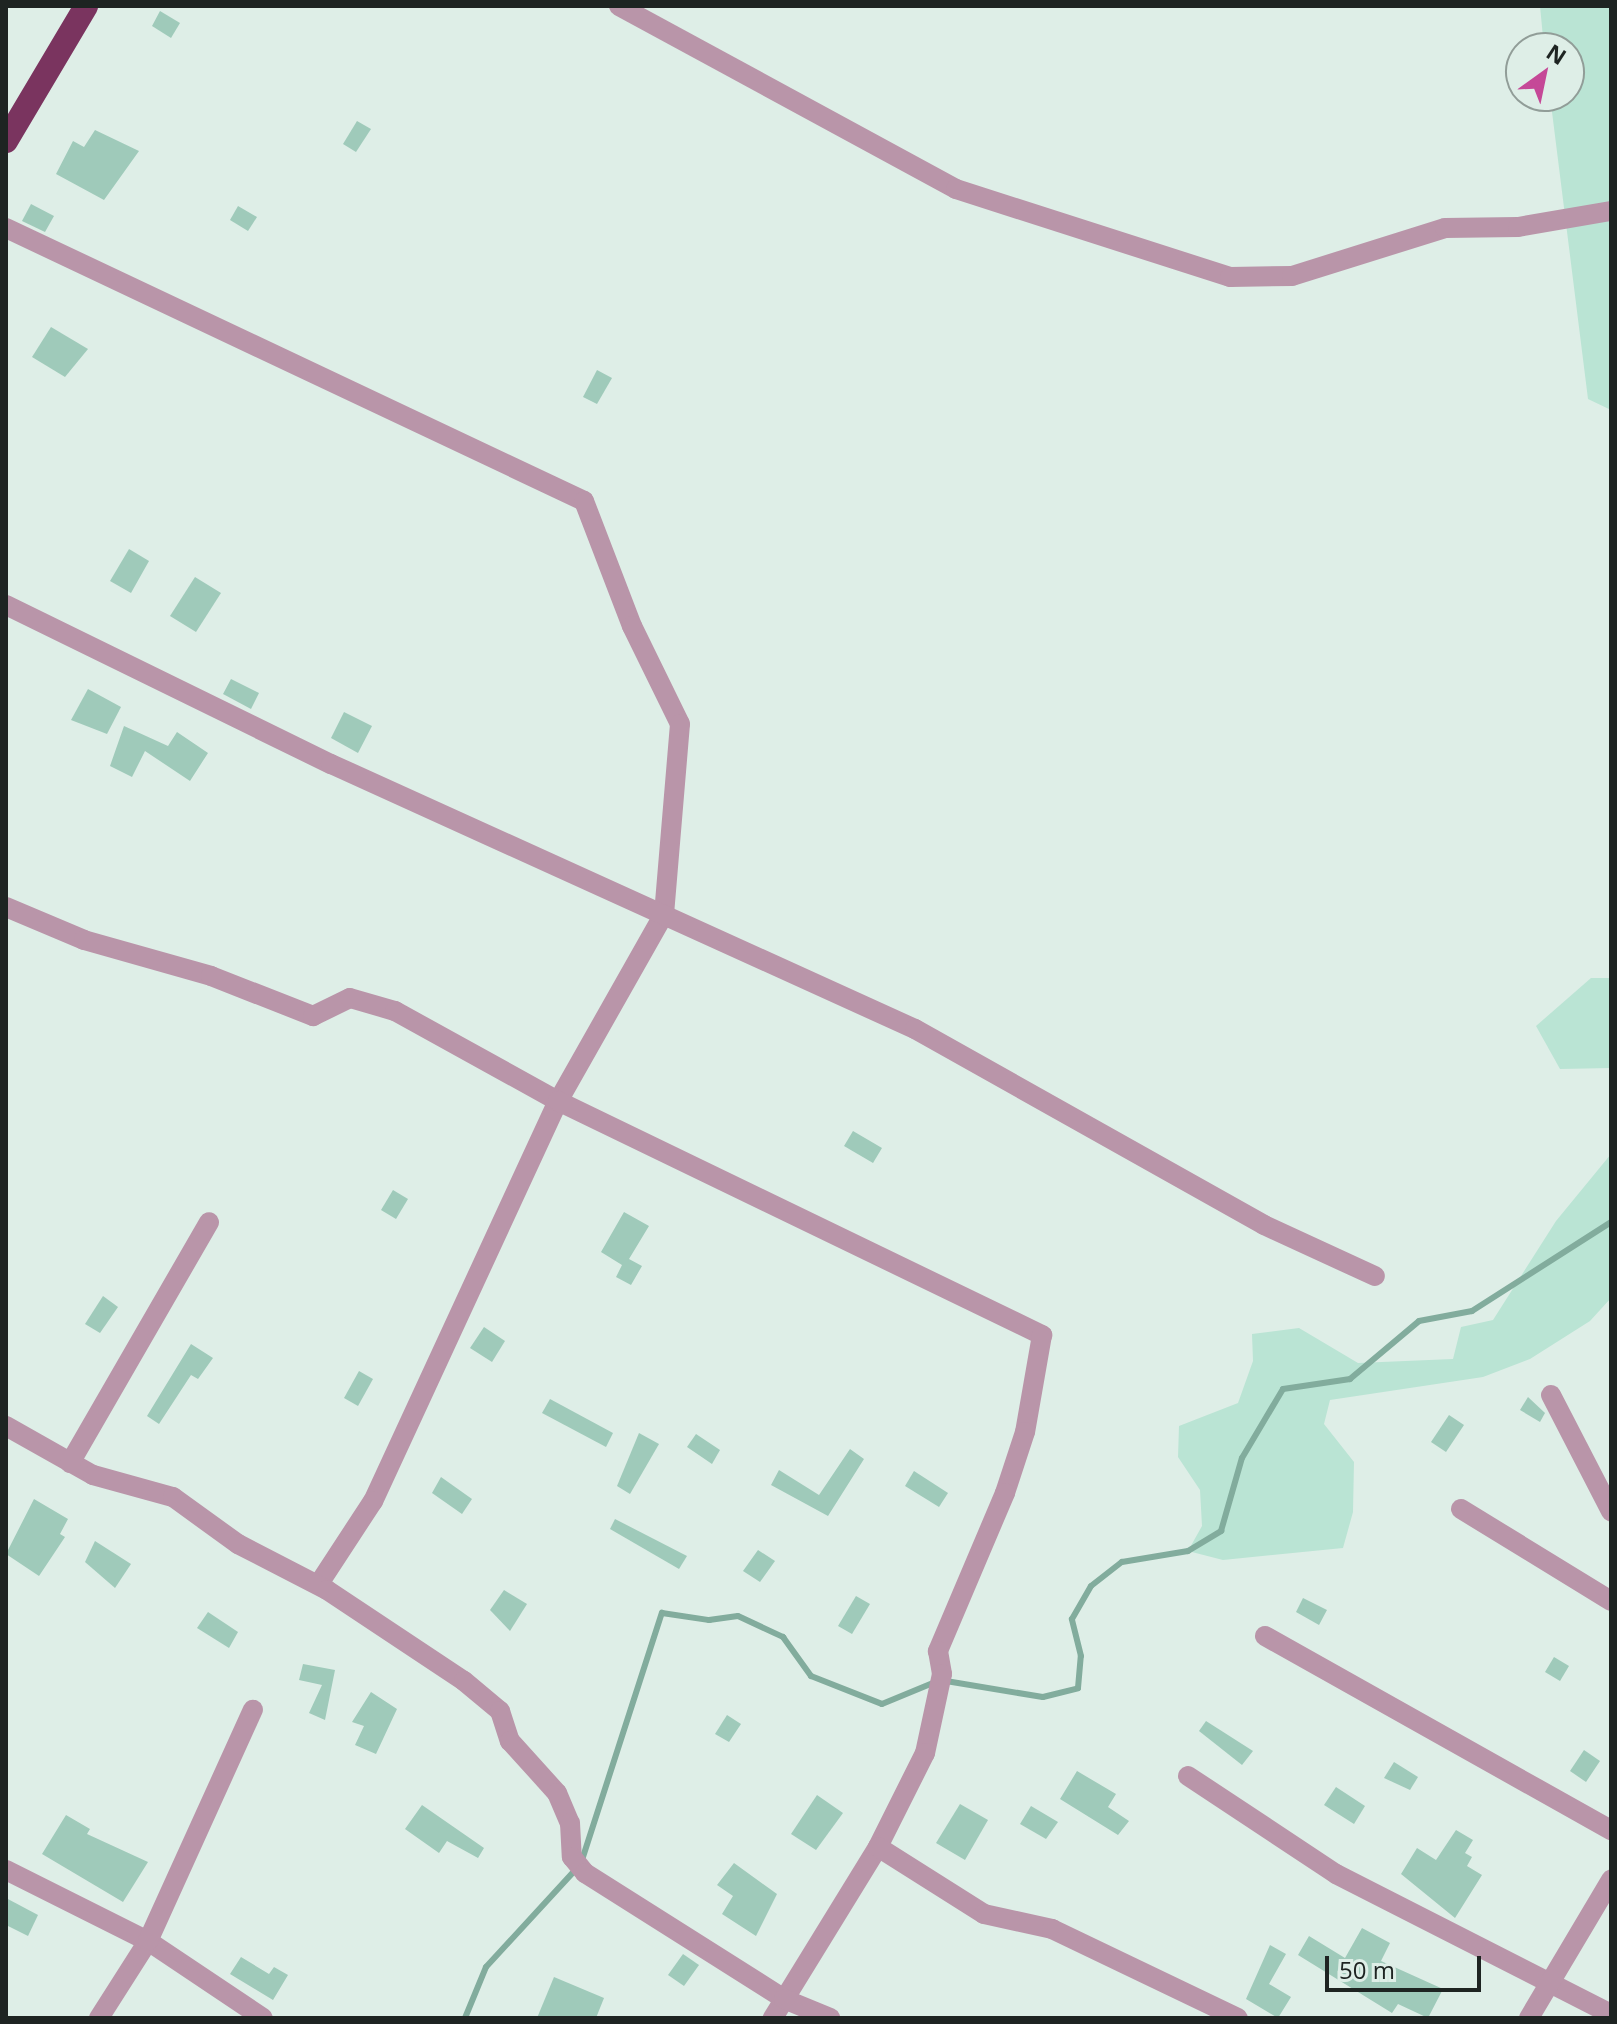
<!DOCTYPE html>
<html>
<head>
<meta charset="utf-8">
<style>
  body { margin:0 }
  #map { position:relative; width:1617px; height:2024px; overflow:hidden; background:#deeee7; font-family:"Open Sans",sans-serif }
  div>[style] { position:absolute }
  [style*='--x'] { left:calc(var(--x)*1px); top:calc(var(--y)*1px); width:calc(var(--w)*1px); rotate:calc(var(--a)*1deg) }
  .green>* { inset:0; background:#bae4d4 }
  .stream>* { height:6px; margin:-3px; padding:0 3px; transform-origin:3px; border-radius:3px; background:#82ac9d }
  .building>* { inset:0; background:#9fcaba }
  .street>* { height:20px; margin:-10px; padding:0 10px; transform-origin:10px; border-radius:10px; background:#b995a9 }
  .highway>* { height:24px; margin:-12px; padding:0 12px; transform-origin:12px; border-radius:12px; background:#7a345f }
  span { translate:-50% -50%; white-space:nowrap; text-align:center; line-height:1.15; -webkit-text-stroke:8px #deeee7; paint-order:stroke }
  .frame { position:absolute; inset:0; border:8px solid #1e2422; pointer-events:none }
  .north { position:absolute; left:1505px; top:32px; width:80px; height:80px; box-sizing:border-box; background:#deeee7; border:2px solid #919d98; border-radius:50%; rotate:33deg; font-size:22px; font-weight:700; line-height:32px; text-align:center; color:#1e2422 }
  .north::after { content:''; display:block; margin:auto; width:28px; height:36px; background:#c54897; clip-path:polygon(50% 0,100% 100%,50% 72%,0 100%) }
  .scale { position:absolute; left:1325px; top:1956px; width:156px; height:36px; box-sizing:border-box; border:4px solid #1e2422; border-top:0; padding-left:10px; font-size:24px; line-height:28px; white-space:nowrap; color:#1e2422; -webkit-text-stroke:6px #deeee7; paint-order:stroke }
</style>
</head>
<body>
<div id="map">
  <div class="green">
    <div style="clip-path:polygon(1540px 6px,1611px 6px,1611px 410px,1588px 399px,1550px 96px,1569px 96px,1569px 48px,1544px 48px)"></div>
    <div style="clip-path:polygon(1591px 978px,1611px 978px,1611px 1068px,1560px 1069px,1536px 1026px)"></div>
    <div style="clip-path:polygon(1611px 1154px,1611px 1298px,1590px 1321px,1530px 1359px,1483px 1377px,1330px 1400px,1324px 1424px,1354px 1462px,1353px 1512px,1343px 1548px,1223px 1560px,1188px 1551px,1202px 1526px,1200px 1490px,1178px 1457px,1179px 1426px,1238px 1403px,1253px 1361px,1252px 1334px,1299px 1328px,1358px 1363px,1453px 1359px,1461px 1327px,1493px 1320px,1556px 1221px)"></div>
  </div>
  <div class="stream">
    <div style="--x:946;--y:1681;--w:98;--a:9.4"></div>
    <div style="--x:1043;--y:1697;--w:36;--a:-14"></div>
    <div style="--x:1078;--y:1688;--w:32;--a:-85"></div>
    <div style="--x:1081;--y:1656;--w:38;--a:-104"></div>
    <div style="--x:1072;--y:1619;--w:38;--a:-60"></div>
    <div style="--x:1091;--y:1586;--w:39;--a:-38"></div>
    <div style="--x:1122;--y:1562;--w:67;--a:-9.5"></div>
    <div style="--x:1188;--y:1551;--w:39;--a:-31"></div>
    <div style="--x:1221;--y:1531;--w:76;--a:-74"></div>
    <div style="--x:1242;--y:1458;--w:80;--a:-59.3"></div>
    <div style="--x:1283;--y:1389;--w:68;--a:-8.5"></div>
    <div style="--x:1350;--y:1379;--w:90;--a:-40"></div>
    <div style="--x:1419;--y:1321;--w:54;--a:-10.7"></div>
    <div style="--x:1472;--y:1311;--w:165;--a:-32.6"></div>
    <div style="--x:582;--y:1860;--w:260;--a:-72.1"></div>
    <div style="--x:662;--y:1613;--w:48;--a:8.5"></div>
    <div style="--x:709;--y:1620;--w:29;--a:-8"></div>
    <div style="--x:738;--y:1616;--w:50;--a:25"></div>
    <div style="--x:783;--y:1637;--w:48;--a:54.3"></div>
    <div style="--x:811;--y:1676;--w:76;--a:21.5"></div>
    <div style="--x:882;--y:1704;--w:57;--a:-22.5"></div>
    <div style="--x:465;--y:2018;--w:55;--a:-67.6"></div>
    <div style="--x:486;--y:1967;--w:133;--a:-47.4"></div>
  </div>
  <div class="building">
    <div style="clip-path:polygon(160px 11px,180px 23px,171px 38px,152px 26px)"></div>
    <div style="clip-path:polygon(357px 121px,371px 129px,356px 152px,343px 144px)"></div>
    <div style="clip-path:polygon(95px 130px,139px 151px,104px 200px,56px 174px,73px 141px,84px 147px)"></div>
    <div style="clip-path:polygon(31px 204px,54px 216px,45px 232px,22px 221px)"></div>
    <div style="clip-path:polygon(238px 206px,257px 217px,248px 231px,230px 220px)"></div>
    <div style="clip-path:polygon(51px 327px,88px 349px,65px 377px,32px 357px)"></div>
    <div style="clip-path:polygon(597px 370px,612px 378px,597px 404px,583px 397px)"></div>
    <div style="clip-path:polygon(129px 549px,149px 561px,131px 593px,110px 581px)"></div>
    <div style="clip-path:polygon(195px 577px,221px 593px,196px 632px,170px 616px)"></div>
    <div style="clip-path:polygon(231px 679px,259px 693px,251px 709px,223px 694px)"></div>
    <div style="clip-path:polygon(88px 689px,121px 707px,107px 734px,71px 720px)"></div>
    <div style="clip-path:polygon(344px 712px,372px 726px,358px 753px,331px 738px)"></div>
    <div style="clip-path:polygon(124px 726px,168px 746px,177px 732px,208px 753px,190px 781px,145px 751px,132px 777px,110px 766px)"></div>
    <div style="clip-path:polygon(853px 1131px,882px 1148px,873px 1163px,844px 1146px)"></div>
    <div style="clip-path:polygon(393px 1190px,408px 1199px,396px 1219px,381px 1210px)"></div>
    <div style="clip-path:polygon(624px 1212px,649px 1226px,629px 1259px,642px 1266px,631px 1285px,616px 1277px,622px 1265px,601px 1252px)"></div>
    <div style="clip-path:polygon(103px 1296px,118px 1307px,100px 1333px,85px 1324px)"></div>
    <div style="clip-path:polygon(484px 1327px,505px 1341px,492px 1362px,470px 1348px)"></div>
    <div style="clip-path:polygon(191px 1344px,213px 1358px,198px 1379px,191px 1375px,159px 1424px,147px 1416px)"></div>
    <div style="clip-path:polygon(359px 1371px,373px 1379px,358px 1406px,344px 1398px)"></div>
    <div style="clip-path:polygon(1528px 1397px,1545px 1413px,1540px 1422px,1520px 1410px)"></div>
    <div style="clip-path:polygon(550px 1399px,613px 1433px,606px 1447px,542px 1413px)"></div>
    <div style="clip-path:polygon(1449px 1415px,1464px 1425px,1446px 1452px,1431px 1442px)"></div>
    <div style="clip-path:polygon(639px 1433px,659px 1444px,630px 1494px,617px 1486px)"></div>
    <div style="clip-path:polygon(696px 1434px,720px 1450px,712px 1464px,687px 1447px)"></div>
    <div style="clip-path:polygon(850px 1449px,864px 1459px,828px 1516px,771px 1485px,779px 1470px,819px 1495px)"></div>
    <div style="clip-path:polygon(914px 1471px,948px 1493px,939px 1507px,905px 1486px)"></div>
    <div style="clip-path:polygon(441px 1477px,472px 1499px,462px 1514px,432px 1493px)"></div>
    <div style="clip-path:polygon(34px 1499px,68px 1519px,60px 1534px,65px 1537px,39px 1576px,6px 1554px)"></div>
    <div style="clip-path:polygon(615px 1519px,687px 1556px,679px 1569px,610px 1529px)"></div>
    <div style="clip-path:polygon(95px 1541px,131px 1564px,115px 1588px,85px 1562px)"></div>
    <div style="clip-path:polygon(758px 1550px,775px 1561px,760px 1582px,743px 1571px)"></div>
    <div style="clip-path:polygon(504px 1590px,527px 1604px,510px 1631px,490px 1610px)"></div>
    <div style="clip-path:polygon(856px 1596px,870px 1604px,852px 1634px,838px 1626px)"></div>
    <div style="clip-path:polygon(1303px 1598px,1327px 1610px,1319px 1625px,1296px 1612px)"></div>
    <div style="clip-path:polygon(208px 1612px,238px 1632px,229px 1648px,197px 1628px)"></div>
    <div style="clip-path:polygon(1554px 1657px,1569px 1666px,1560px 1681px,1545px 1672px)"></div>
    <div style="clip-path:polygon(303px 1664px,335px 1670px,325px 1720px,309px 1713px,322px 1685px,299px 1680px)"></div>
    <div style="clip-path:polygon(371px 1692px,397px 1709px,376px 1754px,355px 1745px,364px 1726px,352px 1722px)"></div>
    <div style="clip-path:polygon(727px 1715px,741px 1724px,729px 1742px,715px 1734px)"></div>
    <div style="clip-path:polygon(1206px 1721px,1253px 1751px,1242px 1765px,1199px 1731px)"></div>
    <div style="clip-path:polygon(1584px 1750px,1600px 1761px,1586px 1782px,1570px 1771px)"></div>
    <div style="clip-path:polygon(1394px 1762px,1418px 1777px,1410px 1790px,1384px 1778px)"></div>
    <div style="clip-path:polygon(1077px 1771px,1116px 1794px,1108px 1807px,1129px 1821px,1118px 1835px,1060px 1799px)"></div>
    <div style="clip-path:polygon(1336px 1787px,1365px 1806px,1354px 1824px,1324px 1805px)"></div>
    <div style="clip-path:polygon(817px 1795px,843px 1813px,816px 1850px,791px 1834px)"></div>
    <div style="clip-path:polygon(960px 1804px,988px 1820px,965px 1860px,936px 1843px)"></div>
    <div style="clip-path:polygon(422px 1805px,484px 1848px,478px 1858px,447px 1841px,439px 1853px,405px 1829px)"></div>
    <div style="clip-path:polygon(1031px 1806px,1058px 1822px,1046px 1839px,1020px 1824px)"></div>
    <div style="clip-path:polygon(66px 1815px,90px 1829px,87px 1834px,148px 1862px,123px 1902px,42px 1854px)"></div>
    <div style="clip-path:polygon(1456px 1830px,1473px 1840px,1465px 1853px,1472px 1857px,1467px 1866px,1482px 1875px,1455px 1918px,1401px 1874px,1417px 1848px,1436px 1860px)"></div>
    <div style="clip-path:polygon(734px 1863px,777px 1894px,756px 1936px,722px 1914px,733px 1896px,717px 1885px)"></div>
    <div style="clip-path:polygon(6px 1898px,38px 1915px,28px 1936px,6px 1925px)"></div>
    <div style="clip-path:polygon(1362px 1928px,1390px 1943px,1381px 1961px,1443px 1989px,1428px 2018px,1398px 2004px,1392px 2013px,1298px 1955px,1309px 1936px,1345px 1958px)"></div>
    <div style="clip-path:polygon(1270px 1945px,1286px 1954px,1269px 1984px,1291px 1997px,1278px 2018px,1246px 1999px)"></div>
    <div style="clip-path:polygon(683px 1954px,699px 1965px,684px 1986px,668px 1975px)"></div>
    <div style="clip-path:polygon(241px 1957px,269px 1974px,274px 1967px,288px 1975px,273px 2000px,230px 1974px)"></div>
    <div style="clip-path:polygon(554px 1977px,604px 1998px,596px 2018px,537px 2018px)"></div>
  </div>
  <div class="street">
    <div style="--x:619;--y:6;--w:383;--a:28.5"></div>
    <div style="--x:956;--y:189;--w:288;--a:17.8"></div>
    <div style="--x:1230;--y:277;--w:62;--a:-0.9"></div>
    <div style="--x:1292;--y:276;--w:160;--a:-17.4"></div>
    <div style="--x:1445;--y:228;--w:73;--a:-0.8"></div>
    <div style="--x:1518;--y:227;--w:94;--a:-9.8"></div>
    <div style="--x:6;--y:228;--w:639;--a:25.28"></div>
    <div style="--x:584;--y:501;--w:134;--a:69"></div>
    <div style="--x:632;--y:626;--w:109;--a:63.9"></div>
    <div style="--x:680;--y:724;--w:191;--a:94.8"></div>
    <div style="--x:664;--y:914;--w:215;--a:119.5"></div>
    <div style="--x:558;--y:1101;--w:441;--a:114.8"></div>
    <div style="--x:373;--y:1501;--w:100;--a:123.2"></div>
    <div style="--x:6;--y:605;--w:362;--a:26.1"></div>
    <div style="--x:331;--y:764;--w:641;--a:24.41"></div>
    <div style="--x:915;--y:1029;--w:400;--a:29.3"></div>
    <div style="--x:1264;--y:1225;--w:122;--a:24.7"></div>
    <div style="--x:6;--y:907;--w:85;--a:22.9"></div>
    <div style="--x:84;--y:940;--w:132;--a:15.8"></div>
    <div style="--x:211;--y:976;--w:110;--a:21.4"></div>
    <div style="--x:313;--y:1016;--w:41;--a:-25.9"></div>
    <div style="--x:350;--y:998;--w:47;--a:16.1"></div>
    <div style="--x:395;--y:1011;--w:186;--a:28.9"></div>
    <div style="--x:558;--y:1101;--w:538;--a:25.8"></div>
    <div style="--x:1042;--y:1335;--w:98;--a:99.9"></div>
    <div style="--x:1025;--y:1432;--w:64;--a:108.2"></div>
    <div style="--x:1005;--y:1493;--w:172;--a:113"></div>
    <div style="--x:938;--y:1651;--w:23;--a:80"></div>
    <div style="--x:942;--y:1674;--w:81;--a:102.1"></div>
    <div style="--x:925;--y:1753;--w:105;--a:116.6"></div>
    <div style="--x:878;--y:1847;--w:201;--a:121.6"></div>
    <div style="--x:1551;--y:1395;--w:131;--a:62.7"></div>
    <div style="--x:6;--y:1426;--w:100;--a:29.4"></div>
    <div style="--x:93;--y:1475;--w:83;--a:15.4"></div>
    <div style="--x:173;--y:1497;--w:80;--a:35.9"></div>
    <div style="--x:238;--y:1544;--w:100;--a:27.3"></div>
    <div style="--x:327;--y:1590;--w:164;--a:33.6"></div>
    <div style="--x:464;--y:1681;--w:47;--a:39.8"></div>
    <div style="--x:500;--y:1711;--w:32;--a:72"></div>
    <div style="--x:510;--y:1741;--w:70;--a:47.9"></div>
    <div style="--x:557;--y:1793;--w:33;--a:67"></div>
    <div style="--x:570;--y:1823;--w:34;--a:87"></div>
    <div style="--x:572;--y:1857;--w:21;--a:51"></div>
    <div style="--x:585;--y:1873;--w:236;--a:32.3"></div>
    <div style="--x:784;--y:1999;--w:50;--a:22.4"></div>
    <div style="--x:70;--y:1463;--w:278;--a:-60"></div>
    <div style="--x:1461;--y:1509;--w:176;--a:31.5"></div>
    <div style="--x:1265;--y:1636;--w:397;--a:29.3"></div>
    <div style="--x:1188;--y:1776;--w:178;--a:33.5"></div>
    <div style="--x:1336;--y:1874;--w:309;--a:27"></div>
    <div style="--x:878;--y:1847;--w:125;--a:32.3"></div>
    <div style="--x:984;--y:1914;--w:70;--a:12.4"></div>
    <div style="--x:1052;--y:1929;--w:206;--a:25.6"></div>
    <div style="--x:6;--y:1870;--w:159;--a:26.6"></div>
    <div style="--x:148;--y:1941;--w:138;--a:33.8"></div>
    <div style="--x:99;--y:2018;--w:91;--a:-57.5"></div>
    <div style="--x:148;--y:1941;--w:254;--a:-65.6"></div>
    <div style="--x:1529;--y:2018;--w:161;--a:-59.3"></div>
  </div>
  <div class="highway">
    <div style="--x:6;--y:141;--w:157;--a:-59.3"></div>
  </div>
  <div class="frame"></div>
  <div class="north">N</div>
  <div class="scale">50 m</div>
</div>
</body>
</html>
